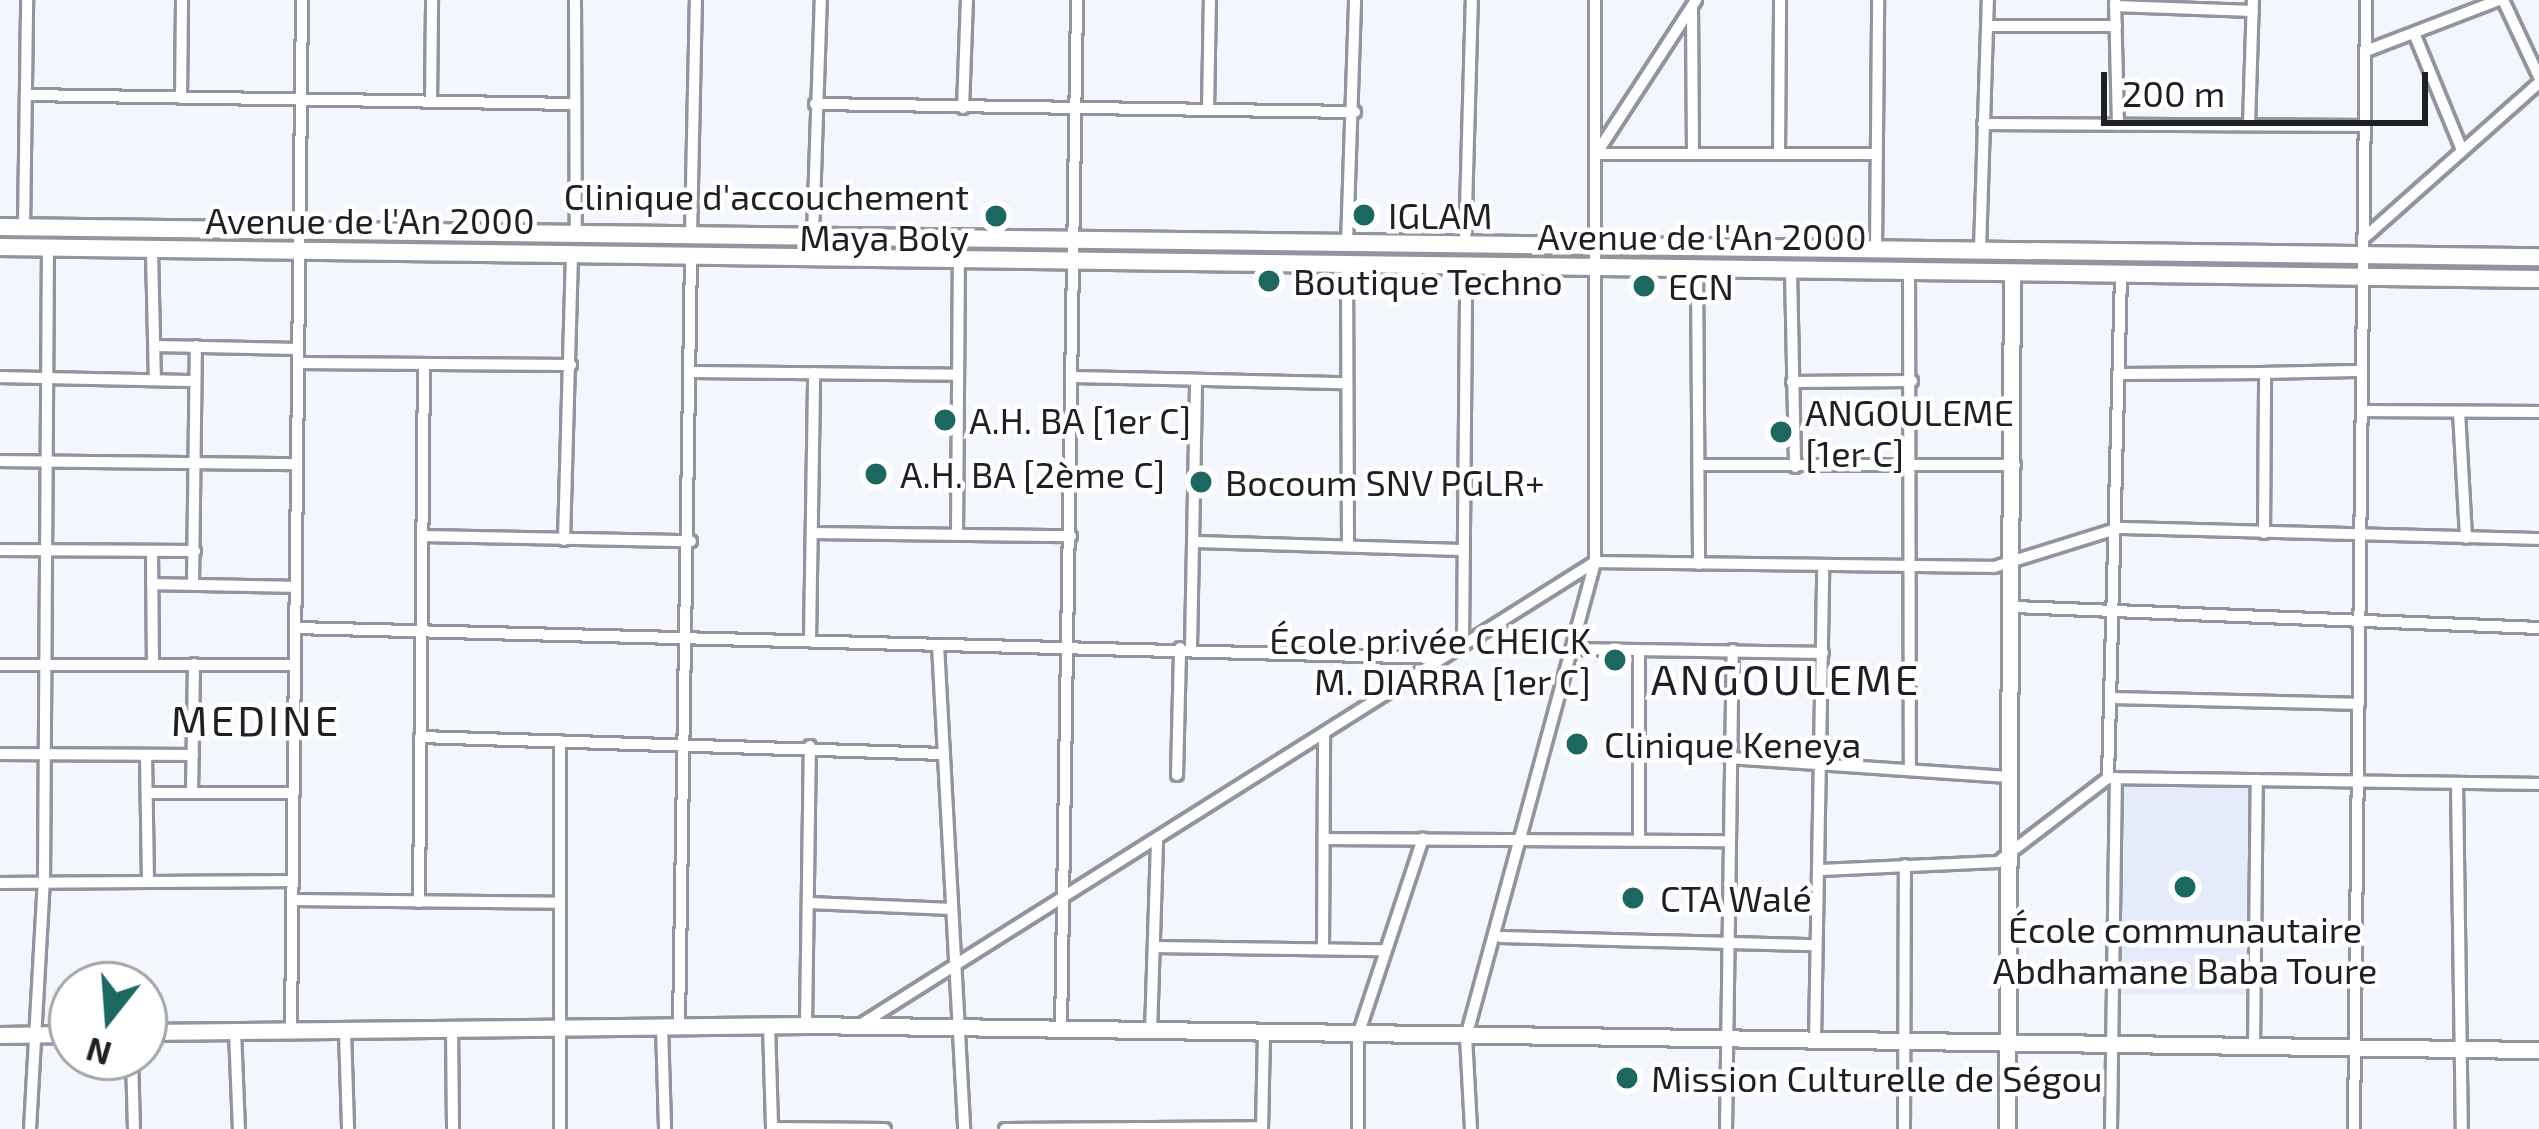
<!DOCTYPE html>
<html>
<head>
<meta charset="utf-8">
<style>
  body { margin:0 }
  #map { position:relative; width:2539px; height:1129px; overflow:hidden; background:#f3f6fd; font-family:"Exo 2",sans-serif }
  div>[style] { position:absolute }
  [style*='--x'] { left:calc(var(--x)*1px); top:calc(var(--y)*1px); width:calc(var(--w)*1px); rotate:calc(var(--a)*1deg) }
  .built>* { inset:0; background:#e5ebfb }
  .roads { filter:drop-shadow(3px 0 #91959d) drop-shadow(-3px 0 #91959d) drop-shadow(0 3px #91959d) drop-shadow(0 -3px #91959d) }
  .street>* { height:10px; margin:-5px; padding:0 5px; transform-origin:5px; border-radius:5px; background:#fff }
  .secondary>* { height:15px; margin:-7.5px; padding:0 7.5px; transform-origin:7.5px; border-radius:7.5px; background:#fff }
  .primary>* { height:16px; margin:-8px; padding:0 8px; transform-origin:8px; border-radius:8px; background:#fff }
  .dots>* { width:33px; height:33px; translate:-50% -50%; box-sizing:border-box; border:6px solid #fff; border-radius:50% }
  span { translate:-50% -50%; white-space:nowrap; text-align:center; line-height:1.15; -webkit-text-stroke:9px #fff; paint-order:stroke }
  .poi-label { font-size:36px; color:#1f2024 }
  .right { translate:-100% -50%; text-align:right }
  .left { translate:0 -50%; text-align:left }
  .street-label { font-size:36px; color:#1f2024 }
  .quarter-label { font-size:42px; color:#1f2024; letter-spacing:3px }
  .north { position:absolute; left:48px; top:961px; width:120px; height:120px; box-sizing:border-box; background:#fff; border:3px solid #a5a6a7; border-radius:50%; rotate:197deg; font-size:33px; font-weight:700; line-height:48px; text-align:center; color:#1f2024 }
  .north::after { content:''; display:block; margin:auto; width:42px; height:54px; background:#1d6761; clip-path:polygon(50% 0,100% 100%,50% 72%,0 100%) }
  .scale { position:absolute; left:2101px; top:72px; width:327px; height:54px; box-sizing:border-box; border:6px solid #1f2024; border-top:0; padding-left:15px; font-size:36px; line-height:42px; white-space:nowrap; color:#1f2024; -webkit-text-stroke:9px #fff; paint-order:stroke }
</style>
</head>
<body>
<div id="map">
  <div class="built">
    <div style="clip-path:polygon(2116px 778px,2257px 780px,2257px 995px,2113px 994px)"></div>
  </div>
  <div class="roads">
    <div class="street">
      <div style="--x:575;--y:0;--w:233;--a:89.8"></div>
      <div style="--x:2503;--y:0;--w:85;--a:64.9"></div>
      <div style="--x:2115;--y:2;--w:123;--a:88.6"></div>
      <div style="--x:2115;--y:6;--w:138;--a:2.1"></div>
      <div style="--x:1692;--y:7;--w:147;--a:89.6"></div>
      <div style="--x:1987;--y:26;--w:129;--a:0"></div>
      <div style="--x:2414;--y:33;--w:126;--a:67.7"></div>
      <div style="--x:2366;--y:51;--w:142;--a:-21"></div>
      <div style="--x:27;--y:95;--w:547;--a:0.94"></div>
      <div style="--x:181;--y:98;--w:98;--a:-89.4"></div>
      <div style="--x:431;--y:102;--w:102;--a:-89.4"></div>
      <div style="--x:815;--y:104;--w:540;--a:0.85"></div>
      <div style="--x:963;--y:108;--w:108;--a:-87.9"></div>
      <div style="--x:1208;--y:110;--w:110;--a:-89"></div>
      <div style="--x:1983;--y:124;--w:382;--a:0.3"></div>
      <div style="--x:2249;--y:125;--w:125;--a:-88.2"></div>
      <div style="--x:1598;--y:151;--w:180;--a:-57"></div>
      <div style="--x:1596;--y:154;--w:279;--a:0"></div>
      <div style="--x:1779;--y:154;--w:154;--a:-89.6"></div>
      <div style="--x:24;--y:227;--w:227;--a:-89.2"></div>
      <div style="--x:691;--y:234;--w:234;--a:-88.8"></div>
      <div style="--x:813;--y:235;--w:235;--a:-88.1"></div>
      <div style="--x:2363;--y:239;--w:235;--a:-41.6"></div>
      <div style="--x:1347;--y:244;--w:244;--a:-88.1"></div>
      <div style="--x:1465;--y:245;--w:245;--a:-88.4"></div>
      <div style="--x:1876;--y:249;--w:249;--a:-89.5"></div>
      <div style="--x:1980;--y:250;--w:250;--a:-88.2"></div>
      <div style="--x:152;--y:251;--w:129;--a:88.7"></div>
      <div style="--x:1347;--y:262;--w:283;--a:89.8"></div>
      <div style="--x:1697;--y:269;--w:295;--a:89.6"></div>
      <div style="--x:1909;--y:269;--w:496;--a:89.9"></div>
      <div style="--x:1791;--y:271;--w:196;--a:88.8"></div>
      <div style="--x:155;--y:346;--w:143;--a:1.2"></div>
      <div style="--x:298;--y:363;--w:273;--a:0.4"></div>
      <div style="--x:693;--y:372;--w:265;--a:0.6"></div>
      <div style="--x:2120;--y:374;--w:145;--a:-0.4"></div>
      <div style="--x:0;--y:377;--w:195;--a:1.2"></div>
      <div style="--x:1074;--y:377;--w:271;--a:1.3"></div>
      <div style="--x:1792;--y:382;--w:120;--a:-0.5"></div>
      <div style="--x:2362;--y:411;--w:177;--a:0.3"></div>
      <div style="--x:2459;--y:412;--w:126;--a:86.8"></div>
      <div style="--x:0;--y:461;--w:297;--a:0.6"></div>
      <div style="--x:1700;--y:465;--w:315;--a:0"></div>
      <div style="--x:812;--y:533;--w:259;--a:0.7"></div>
      <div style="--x:2264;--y:533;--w:160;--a:-89.6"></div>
      <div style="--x:2265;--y:373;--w:97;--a:-1.2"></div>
      <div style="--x:957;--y:534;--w:277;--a:-89.6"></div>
      <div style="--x:423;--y:536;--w:268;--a:1.1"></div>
      <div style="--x:564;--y:540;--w:286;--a:-88.4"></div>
      <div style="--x:1194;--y:542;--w:270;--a:1.7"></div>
      <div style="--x:0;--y:550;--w:195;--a:0.3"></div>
      <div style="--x:152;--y:551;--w:114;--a:89.5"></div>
      <div style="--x:193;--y:583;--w:237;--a:-89.3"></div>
      <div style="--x:152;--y:584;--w:144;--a:1.2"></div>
      <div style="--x:2014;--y:607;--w:525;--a:2.29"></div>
      <div style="--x:295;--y:628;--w:1145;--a:1.5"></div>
      <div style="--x:810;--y:640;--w:267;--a:-89.1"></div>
      <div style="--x:938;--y:645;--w:485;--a:86.9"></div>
      <div style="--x:1463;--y:645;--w:378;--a:-89.5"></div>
      <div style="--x:1191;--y:648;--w:268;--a:-88.9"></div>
      <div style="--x:1577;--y:649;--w:246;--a:0.9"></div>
      <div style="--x:1639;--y:651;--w:188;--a:90"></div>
      <div style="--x:0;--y:665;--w:295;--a:0"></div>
      <div style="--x:2117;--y:698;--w:242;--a:1.4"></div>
      <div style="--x:420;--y:737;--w:524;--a:1.86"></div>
      <div style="--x:560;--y:741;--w:388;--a:90"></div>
      <div style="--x:0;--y:754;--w:193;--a:0.3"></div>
      <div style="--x:146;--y:755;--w:127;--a:89.1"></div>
      <div style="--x:1730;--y:758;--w:281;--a:3.9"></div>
      <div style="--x:1177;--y:775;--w:127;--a:-88.6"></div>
      <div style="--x:2108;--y:778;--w:504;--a:-88.52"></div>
      <div style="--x:2457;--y:783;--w:346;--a:89.2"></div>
      <div style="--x:147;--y:793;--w:147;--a:0"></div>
      <div style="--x:192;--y:793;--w:129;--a:-89.1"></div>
      <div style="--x:1324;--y:839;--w:404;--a:0.3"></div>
      <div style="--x:1820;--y:870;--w:178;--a:-2.6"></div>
      <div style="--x:1998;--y:862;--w:138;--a:-37.4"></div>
      <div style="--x:2108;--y:778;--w:431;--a:0.8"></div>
      <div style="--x:0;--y:883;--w:293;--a:-0.4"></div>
      <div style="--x:293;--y:900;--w:267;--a:0.6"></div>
      <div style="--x:419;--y:902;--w:536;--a:-89.47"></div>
      <div style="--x:809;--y:903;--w:143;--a:2.4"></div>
      <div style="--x:1501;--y:937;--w:314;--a:1.5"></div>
      <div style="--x:1154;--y:947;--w:228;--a:0.8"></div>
      <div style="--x:1323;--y:949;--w:216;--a:-89.7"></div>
      <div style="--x:769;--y:1025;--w:104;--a:88.3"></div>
      <div style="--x:806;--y:1025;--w:279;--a:-89.2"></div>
      <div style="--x:860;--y:1025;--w:869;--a:-32.21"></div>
      <div style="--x:1595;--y:562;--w:399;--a:0.7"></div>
      <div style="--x:1994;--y:567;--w:131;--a:-17.3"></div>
      <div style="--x:2119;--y:528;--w:420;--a:1.5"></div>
      <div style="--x:662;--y:1026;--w:103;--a:88.3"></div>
      <div style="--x:679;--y:1026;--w:770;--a:-89.11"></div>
      <div style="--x:452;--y:1029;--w:100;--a:89.4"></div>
      <div style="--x:291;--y:1030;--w:1030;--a:-89.39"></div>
      <div style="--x:235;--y:1031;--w:98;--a:87.7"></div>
      <div style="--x:345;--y:1031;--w:98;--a:88.2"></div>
      <div style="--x:1061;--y:1032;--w:1032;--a:-89.11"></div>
      <div style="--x:1151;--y:1033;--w:194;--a:-88.2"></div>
      <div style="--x:1815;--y:1041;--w:474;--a:-89"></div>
      <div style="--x:2254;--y:1046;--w:266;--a:-89.4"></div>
      <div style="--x:132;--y:1057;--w:72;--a:88.4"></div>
      <div style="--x:772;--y:1128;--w:113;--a:0.5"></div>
      <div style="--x:30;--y:1129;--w:247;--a:-86.8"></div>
      <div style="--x:44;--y:882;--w:635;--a:-89.64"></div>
      <div style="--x:1005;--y:1129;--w:257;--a:-0.4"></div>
      <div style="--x:1262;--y:1129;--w:95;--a:-88.8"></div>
      <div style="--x:1358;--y:1129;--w:94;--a:-90"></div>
      <div style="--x:1358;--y:1035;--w:207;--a:-71.7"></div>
      <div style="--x:1471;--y:1129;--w:92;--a:-93.1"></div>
      <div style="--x:1466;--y:1037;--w:492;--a:-74.8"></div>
      <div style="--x:1595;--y:562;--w:562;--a:-90"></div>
      <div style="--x:1726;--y:1129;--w:479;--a:-89.2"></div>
      <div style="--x:1904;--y:1129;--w:264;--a:-89.8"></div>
      <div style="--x:2111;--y:1129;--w:351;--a:-89.2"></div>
      <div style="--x:2354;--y:1129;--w:1129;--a:-89.39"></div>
    </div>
    <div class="secondary">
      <div style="--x:144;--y:1032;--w:662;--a:-0.61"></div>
      <div style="--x:806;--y:1025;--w:1733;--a:0.83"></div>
      <div style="--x:0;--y:1035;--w:72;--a:-0.8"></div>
      <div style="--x:2007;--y:1129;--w:856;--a:-89.67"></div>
    </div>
    <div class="primary">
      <div style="--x:0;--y:227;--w:2539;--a:0.68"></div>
      <div style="--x:0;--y:247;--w:2539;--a:0.72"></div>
    </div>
  </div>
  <div class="dots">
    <div style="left:1364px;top:215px;background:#1d6761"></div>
    <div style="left:996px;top:216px;background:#1d6761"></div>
    <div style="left:1269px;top:281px;background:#1d6761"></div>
    <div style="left:1644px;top:286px;background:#1d6761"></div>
    <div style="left:945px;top:420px;background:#1d6761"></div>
    <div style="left:1781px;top:432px;background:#1d6761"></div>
    <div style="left:876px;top:474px;background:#1d6761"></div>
    <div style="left:1201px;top:482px;background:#1d6761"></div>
    <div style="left:1615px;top:660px;background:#1d6761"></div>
    <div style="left:1577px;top:744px;background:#1d6761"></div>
    <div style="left:2185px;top:887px;background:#1d6761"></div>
    <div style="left:1633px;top:898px;background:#1d6761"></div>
    <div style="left:1627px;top:1078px;background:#1d6761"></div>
  </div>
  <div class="poi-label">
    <span class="right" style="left:969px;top:216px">Clinique d'accouchement<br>Maya Boly</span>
    <span class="left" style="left:1388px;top:215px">IGLAM</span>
    <span class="left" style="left:1293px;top:281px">Boutique Techno</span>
    <span class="left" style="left:1668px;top:286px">ECN</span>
    <span class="left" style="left:1805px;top:432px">ANGOULEME<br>[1er C]</span>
    <span class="left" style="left:969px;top:420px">A.H. BA [1er C]</span>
    <span class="left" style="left:900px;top:474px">A.H. BA [2ème C]</span>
    <span class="left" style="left:1225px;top:482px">Bocoum SNV PGLR+</span>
    <span class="right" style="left:1591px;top:660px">École privée CHEICK<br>M. DIARRA [1er C]</span>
    <span class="left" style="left:1604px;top:744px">Clinique Keneya</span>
    <span class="left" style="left:1660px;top:898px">CTA Walé</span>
    <span style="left:2185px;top:949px">École communautaire<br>Abdhamane Baba Toure</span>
    <span class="left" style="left:1651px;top:1078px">Mission Culturelle de Ségou</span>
  </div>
  <div class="street-label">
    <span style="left:370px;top:220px">Avenue de l'An 2000</span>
    <span style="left:1702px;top:236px">Avenue de l'An 2000</span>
  </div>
  <div class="quarter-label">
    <span style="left:1786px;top:678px">ANGOULEME</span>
    <span style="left:256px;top:719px">MEDINE</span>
  </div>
  <div class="north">N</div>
  <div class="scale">200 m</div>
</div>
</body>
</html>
